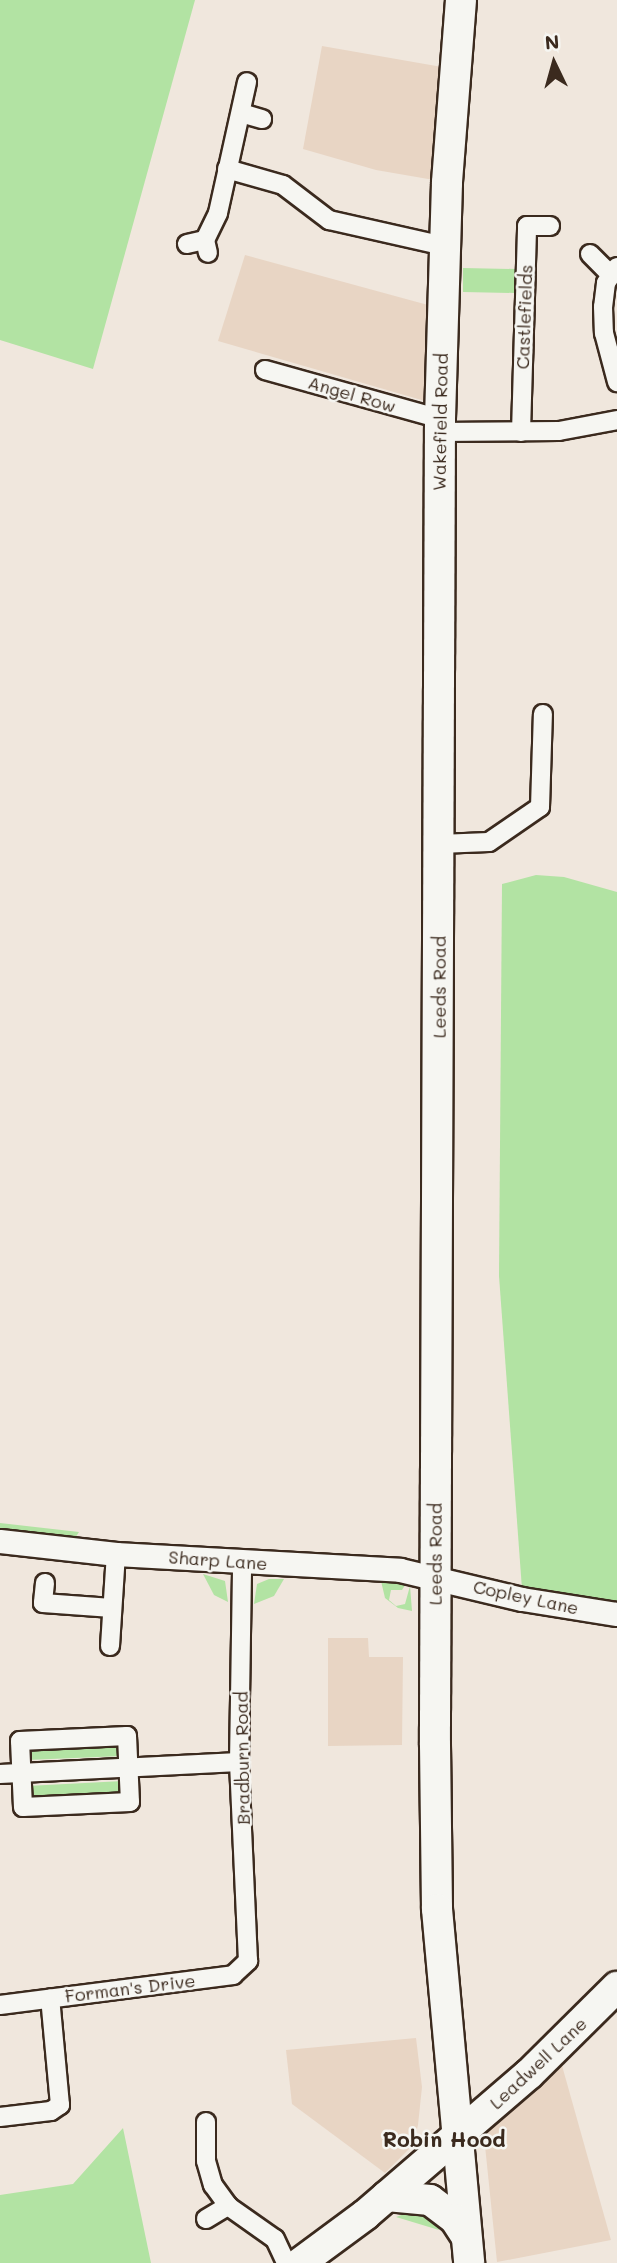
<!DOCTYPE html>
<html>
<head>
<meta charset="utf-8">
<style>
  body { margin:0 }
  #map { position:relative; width:617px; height:2263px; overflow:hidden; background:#f0e7dd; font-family:Mali,sans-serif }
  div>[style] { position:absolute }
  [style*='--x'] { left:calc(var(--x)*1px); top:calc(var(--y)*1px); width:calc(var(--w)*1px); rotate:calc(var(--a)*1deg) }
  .built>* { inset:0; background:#e8d5c4 }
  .green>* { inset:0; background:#b2e3a3 }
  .roads { filter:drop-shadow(2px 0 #3b2a1e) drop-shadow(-2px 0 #3b2a1e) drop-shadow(0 2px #3b2a1e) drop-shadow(0 -2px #3b2a1e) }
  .minor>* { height:18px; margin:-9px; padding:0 9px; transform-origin:9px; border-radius:9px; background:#f6f6f2 }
  .tertiary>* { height:23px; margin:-11.5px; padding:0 11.5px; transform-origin:11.5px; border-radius:11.5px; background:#f6f6f2 }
  .primary>* { height:30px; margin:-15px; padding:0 15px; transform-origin:15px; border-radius:15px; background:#f6f6f2 }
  span { translate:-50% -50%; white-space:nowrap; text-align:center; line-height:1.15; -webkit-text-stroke:5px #f6f6f2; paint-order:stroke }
  .street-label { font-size:18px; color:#3b2a1e }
  .quarter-label { font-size:21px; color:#3b2a1e; font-weight:700 }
  .north { position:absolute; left:519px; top:28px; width:70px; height:70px; -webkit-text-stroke:5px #f6f6f2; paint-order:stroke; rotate:355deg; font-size:19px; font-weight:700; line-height:28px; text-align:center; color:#3b2a1e }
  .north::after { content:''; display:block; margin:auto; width:24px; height:32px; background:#3b2a1e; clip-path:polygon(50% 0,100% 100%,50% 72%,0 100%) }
</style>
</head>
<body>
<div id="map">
  <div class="built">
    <div style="clip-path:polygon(322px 46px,442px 67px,434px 180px,376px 170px,303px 149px)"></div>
    <div style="clip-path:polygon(245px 255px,428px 305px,425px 401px,218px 341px)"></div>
    <div style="clip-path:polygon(328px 1638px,368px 1638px,369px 1657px,403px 1657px,402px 1745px,328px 1746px)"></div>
    <div style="clip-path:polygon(416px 2038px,422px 2087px,418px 2125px,413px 2145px,385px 2173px,292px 2104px,286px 2050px)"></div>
    <div style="clip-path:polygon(561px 2062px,611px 2240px,497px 2262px,484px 2136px)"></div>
  </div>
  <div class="green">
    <div style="clip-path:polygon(0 0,195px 0,93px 369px,0 340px)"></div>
    <div style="clip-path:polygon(463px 268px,516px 269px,515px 293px,463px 292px)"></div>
    <div style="clip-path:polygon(536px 875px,564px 877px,617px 892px,617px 1604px,522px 1589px,499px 1276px,502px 884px)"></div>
    <div style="clip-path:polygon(0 1523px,79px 1532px,75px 1538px,0 1529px)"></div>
    <div style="clip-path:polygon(203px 1574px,225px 1581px,228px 1602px,214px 1595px)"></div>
    <div style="clip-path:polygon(269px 1579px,284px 1579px,274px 1596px,254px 1604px,257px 1584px)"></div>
    <div style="clip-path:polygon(381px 1581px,407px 1582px,402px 1590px,391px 1590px,389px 1600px,396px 1606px,405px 1604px,410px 1586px,412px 1611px,398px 1608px,385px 1598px)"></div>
    <div style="clip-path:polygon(122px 1741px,122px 1756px,27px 1760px,26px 1745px)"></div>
    <div style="clip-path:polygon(123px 1781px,123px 1798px,28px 1802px,27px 1786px)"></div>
    <div style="clip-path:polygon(123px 2128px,151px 2263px,0 2263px,0 2195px,73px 2184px)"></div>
    <div style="clip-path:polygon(418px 2209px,437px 2222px,439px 2230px,396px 2217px)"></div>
  </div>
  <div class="roads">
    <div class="minor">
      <div style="--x:241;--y:113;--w:22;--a:16"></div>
      <div style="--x:227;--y:169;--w:58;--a:15.9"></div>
      <div style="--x:283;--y:185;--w:58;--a:37.3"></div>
      <div style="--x:329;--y:220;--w:118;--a:12.7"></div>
      <div style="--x:205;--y:240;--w:30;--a:-64"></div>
      <div style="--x:218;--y:213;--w:134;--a:-77.5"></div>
      <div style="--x:187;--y:244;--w:18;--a:-13"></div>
      <div style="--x:205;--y:240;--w:13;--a:77"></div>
      <div style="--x:590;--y:254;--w:27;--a:45"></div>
      <div style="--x:617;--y:267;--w:19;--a:125"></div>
      <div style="--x:606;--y:283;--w:24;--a:97"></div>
      <div style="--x:603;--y:307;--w:26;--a:88"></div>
      <div style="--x:604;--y:333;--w:51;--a:75.1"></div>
      <div style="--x:265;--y:370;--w:182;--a:15.6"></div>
      <div style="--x:440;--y:432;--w:119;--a:-0.5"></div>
      <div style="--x:559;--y:431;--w:59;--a:-10.7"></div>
      <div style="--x:521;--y:432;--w:206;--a:-88.3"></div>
      <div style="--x:527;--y:226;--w:23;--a:0"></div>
      <div style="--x:439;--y:844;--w:50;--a:-2.3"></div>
      <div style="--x:489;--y:842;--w:62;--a:-34.5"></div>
      <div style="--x:540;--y:807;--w:93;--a:-88.2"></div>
      <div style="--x:45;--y:1583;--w:20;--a:96"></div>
      <div style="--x:43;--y:1603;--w:69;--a:4.1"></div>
      <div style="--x:110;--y:1646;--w:92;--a:-86.3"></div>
      <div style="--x:127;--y:1736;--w:66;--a:87.4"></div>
      <div style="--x:130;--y:1802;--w:107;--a:177.3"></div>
      <div style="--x:23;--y:1807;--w:66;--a:-92.6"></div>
      <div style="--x:20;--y:1741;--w:107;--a:-2.7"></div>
      <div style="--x:0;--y:1774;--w:239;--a:-2.9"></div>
      <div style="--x:0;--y:2005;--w:235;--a:-7.3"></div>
      <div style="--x:233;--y:1975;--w:21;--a:-43"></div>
      <div style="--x:248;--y:1961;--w:199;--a:-92.6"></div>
      <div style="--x:239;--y:1762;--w:200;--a:-89.1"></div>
      <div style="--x:0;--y:2117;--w:51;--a:-6.7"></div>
      <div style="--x:51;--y:2111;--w:11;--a:-34"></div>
      <div style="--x:60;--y:2105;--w:107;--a:-95.3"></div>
      <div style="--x:206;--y:2122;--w:39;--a:90"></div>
      <div style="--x:206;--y:2161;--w:25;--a:74"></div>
      <div style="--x:213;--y:2185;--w:26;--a:54"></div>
      <div style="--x:228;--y:2206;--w:57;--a:35.1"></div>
      <div style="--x:275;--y:2239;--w:26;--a:65"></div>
      <div style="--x:206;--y:2219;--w:26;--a:-31"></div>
    </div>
    <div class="tertiary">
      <div style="--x:0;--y:1541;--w:117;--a:6.4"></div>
      <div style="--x:116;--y:1554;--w:284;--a:3.2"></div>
      <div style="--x:400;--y:1570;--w:125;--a:13.4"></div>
      <div style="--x:522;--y:1599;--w:96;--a:9"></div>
    </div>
    <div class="primary">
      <div style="--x:461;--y:0;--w:184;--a:94.4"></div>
      <div style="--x:447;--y:183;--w:236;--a:91.7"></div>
      <div style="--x:440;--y:419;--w:1326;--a:90.22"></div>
      <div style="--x:435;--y:1745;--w:164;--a:89.3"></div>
      <div style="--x:437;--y:1909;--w:355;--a:84.8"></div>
      <div style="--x:387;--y:2196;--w:43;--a:5.3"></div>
      <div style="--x:430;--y:2200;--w:31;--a:37"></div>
      <div style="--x:455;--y:2219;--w:20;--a:57"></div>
      <div style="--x:300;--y:2263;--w:81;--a:-36.4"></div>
      <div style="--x:365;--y:2215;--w:216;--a:-40.7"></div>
      <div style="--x:529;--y:2074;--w:124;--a:-44.7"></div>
    </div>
  </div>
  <div class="street-label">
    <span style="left:524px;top:317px;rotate:-88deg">Castlefields</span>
    <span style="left:352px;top:394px;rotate:16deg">Angel Row</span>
    <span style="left:440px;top:422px;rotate:-89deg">Wakefield Road</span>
    <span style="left:439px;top:987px;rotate:-90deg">Leeds Road</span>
    <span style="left:435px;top:1554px;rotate:-90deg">Leeds Road</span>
    <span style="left:218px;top:1560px;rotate:4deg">Sharp Lane</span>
    <span style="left:526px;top:1597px;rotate:12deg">Copley Lane</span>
    <span style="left:242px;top:1758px;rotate:-91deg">Bradburn Road</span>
    <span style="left:130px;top:1988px;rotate:-7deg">Forman's Drive</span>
    <span style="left:538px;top:2063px;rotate:-43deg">Leadwell Lane</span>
  </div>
  <div class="quarter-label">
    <span style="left:444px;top:2139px">Robin Hood</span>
  </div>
  <div class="north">N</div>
</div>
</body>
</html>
